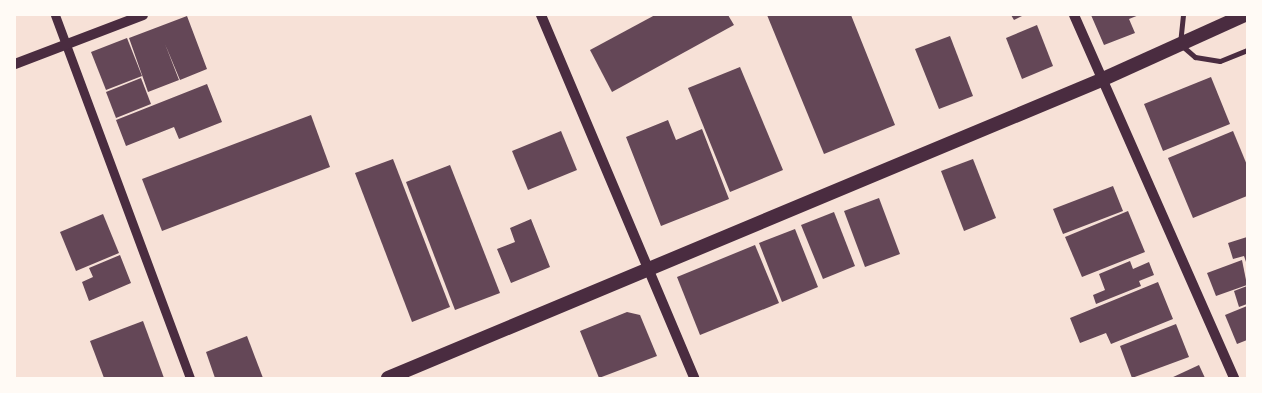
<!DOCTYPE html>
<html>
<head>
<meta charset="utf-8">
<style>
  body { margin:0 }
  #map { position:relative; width:1262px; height:393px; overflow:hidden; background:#f7e1d7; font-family:"Sofia Sans Condensed",sans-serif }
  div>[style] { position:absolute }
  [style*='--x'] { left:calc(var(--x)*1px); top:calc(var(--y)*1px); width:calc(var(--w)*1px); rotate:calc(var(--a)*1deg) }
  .building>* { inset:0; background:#644757 }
  .minor>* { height:5px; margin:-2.5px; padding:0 2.5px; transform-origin:2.5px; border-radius:2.5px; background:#4a2c40 }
  .tertiary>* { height:9px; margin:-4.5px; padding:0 4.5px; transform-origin:4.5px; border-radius:4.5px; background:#4a2c40 }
  .secondary>* { height:10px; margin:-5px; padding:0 5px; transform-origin:5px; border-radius:5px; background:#4a2c40 }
  .trunk>* { height:14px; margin:-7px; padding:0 7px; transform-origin:7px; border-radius:7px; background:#4a2c40 }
  span { translate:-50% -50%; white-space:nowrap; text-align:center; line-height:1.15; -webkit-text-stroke:5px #fffaf5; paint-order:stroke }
  .frame { position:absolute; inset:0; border:16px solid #fffaf5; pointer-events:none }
</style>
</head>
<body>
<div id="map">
  <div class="building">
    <div style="clip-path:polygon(655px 15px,728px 15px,734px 25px,612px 92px,590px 50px)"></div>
    <div style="clip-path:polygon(767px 15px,851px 15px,895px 125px,824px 154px)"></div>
    <div style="clip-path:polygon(1011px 15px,1024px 15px,1014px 20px)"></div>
    <div style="clip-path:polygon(1091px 15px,1139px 15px,1129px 19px,1135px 33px,1104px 45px)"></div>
    <div style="clip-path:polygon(187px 16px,207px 69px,180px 80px,165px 44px,179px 80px,148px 92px,129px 38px)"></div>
    <div style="clip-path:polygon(1037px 25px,1053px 66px,1022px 79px,1006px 38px)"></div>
    <div style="clip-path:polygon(950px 36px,973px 96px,939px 109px,915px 49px)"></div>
    <div style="clip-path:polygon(127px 38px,142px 76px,106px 90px,91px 52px)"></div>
    <div style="clip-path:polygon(740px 67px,783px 170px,730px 192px,688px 88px)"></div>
    <div style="clip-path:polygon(1211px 77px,1230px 124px,1163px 151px,1144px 104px)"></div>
    <div style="clip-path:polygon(141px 78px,151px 104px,116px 118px,106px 92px)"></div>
    <div style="clip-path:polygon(207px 84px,222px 122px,179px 139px,174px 127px,126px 146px,116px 120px)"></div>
    <div style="clip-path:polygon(311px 115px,330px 167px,162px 231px,142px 179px)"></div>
    <div style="clip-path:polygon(668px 120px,676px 140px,702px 129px,729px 199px,661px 226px,626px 137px)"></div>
    <div style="clip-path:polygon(561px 131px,577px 170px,528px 190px,512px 151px)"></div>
    <div style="clip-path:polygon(1233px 131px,1247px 165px,1247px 196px,1193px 218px,1168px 158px)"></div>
    <div style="clip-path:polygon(393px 159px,450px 307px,412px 322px,355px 173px)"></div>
    <div style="clip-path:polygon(973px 159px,996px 218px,964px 231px,941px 171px)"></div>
    <div style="clip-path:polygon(450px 165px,500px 293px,455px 310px,406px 182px)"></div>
    <div style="clip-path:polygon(1113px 186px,1123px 211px,1063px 234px,1053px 209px)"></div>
    <div style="clip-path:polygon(879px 198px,900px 254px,865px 267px,844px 211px)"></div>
    <div style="clip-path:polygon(1128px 211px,1145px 252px,1082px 277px,1065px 237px)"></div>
    <div style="clip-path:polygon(834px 212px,855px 266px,823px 279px,801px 225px)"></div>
    <div style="clip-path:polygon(103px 214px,119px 253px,76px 271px,60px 232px)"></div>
    <div style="clip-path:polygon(531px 219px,550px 267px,511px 283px,497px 249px,515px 242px,510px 228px)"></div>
    <div style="clip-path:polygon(795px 229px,818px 287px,782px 302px,759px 243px)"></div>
    <div style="clip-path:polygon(1247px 237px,1247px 265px,1244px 256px,1233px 259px,1228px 243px)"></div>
    <div style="clip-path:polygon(755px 245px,779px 303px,700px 335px,677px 277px)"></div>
    <div style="clip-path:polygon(120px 255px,131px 283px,89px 301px,82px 282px,93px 277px,89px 268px)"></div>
    <div style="clip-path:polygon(1242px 260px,1247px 285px,1216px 296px,1207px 273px)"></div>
    <div style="clip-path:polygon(1130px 261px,1133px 269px,1149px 262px,1154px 275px,1139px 281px,1141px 286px,1096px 304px,1093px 295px,1105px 290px,1099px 274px)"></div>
    <div style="clip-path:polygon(1158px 282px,1173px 319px,1111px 344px,1106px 333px,1080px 343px,1070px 318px)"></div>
    <div style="clip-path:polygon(1247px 286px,1247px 304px,1239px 307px,1234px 291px)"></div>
    <div style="clip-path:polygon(1247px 306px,1247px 340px,1237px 344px,1225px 315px)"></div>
    <div style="clip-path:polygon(627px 312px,640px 315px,657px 356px,599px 378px,580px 331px)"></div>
    <div style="clip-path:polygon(143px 321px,164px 378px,104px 378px,90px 341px)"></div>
    <div style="clip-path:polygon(1176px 324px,1189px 357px,1132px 378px,1120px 346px)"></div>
    <div style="clip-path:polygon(247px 336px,263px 378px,215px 378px,206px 352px)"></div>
    <div style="clip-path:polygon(1199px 365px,1205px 378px,1171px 378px)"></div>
  </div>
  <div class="minor">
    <div style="--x:1183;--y:15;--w:29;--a:96"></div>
    <div style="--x:1180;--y:44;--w:20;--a:41"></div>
    <div style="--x:1195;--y:57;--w:25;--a:9"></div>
    <div style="--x:1220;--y:61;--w:29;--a:-22"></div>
  </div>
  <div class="tertiary">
    <div style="--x:55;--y:15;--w:387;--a:69.6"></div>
  </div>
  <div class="secondary">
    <div style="--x:541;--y:15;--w:394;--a:67.1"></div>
    <div style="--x:1074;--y:15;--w:397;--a:66.2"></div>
    <div style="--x:15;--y:64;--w:137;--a:-20.9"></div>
  </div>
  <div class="trunk">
    <div style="--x:388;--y:378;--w:773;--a:-22.68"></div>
    <div style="--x:1101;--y:80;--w:158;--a:-24.3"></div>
  </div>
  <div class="frame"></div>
</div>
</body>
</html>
